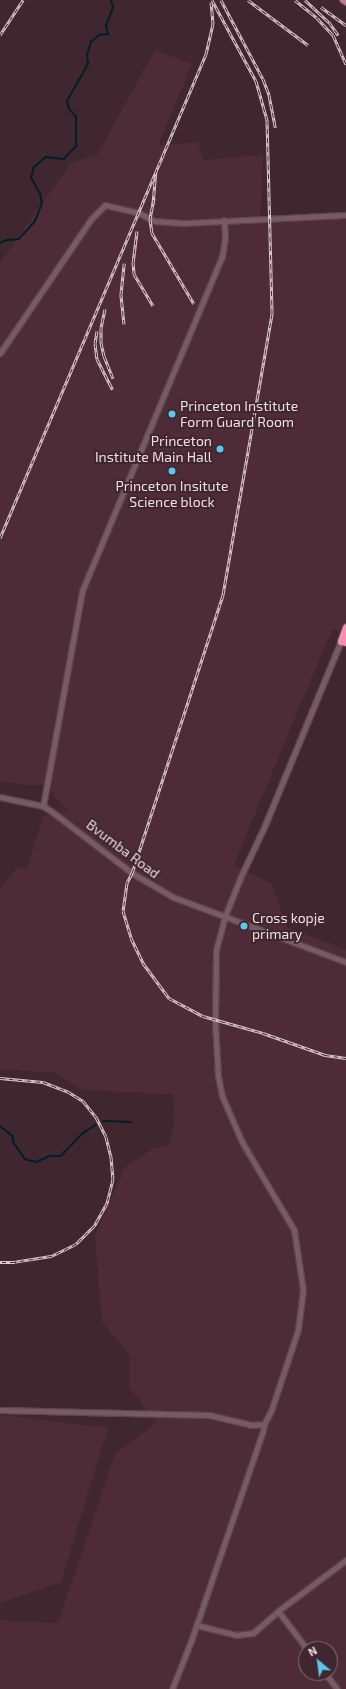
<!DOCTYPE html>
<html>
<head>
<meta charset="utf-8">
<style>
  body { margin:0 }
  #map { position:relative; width:346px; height:1689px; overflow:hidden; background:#40262e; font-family:"Exo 2",sans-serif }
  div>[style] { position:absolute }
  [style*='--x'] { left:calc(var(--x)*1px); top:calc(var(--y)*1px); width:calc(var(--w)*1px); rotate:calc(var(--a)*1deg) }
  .built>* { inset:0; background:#4d2c37 }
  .stream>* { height:1.5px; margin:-0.75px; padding:0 0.75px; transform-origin:0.75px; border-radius:0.75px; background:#001f28 }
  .roads { filter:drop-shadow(1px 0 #5b444c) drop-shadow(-1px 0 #5b444c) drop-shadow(0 1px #5b444c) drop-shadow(0 -1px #5b444c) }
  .minor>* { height:5px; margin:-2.5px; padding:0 2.5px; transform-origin:2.5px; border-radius:2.5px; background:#785a63 }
  .major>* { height:6px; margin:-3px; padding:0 3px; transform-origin:3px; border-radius:3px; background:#c57992 }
  .highway>* { height:7px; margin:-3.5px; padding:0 3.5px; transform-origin:3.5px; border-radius:3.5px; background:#f98db1 }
  .rail>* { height:3px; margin-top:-1.5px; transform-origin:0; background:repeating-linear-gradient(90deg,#40262e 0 4.5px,#dcc8cd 0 9px); box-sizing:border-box; border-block:1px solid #dcc8cd }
  .dots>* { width:11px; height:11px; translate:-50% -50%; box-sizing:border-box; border:2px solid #40262e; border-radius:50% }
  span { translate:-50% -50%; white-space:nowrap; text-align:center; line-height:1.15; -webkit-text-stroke:4px #40262e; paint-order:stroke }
  .poi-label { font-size:14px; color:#f0dde2 }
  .left { translate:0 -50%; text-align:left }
  .right { translate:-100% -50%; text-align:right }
  .street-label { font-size:14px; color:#f0dde2 }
  .north { position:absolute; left:298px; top:1641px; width:40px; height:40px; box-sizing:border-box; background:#40262e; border:1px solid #866f76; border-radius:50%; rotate:331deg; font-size:11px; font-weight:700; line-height:16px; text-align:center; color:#f0dde2 }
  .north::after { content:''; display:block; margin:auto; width:14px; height:18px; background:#5ac8e6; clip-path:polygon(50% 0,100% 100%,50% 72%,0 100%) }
</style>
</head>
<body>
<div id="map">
  <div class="built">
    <div style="clip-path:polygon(evenodd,155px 50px,192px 64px,158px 145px,198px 142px,203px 160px,263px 155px,260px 217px,346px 214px,346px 632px,332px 630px,233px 866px,271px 883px,287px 927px,346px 950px,346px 1689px,0 1689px,0 1620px,58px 1623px,115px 1454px,157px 1422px,129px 1387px,129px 1354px,102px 1322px,95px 1236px,125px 1167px,154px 1148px,169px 1146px,174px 1123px,173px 1094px,83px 1090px,56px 1073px,0 1069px,0 889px,18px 867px,27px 868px,43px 816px,68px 810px,55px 798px,47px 785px,25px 785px,0 781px,0 263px,71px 163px,97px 155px,155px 50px,306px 1649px,330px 1649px,330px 1673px,306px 1673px,306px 1649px)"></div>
    <div style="clip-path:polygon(0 1415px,108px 1428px,61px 1582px,0 1603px)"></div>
  </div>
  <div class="stream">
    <div style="--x:0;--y:243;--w:8;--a:-23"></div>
    <div style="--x:7;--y:240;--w:12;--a:-5"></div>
    <div style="--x:19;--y:239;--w:24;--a:-48"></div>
    <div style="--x:35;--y:221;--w:18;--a:-68"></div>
    <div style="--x:42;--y:204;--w:10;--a:-101"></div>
    <div style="--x:40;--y:194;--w:18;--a:-119"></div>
    <div style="--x:31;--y:178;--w:11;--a:-75"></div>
    <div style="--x:34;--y:167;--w:16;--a:-40"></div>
    <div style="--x:46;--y:157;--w:18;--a:6"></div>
    <div style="--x:64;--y:159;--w:18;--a:-47"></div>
    <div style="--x:76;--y:146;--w:29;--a:-90"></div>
    <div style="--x:76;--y:117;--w:11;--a:-131"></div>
    <div style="--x:69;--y:109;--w:8;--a:-104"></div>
    <div style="--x:67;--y:101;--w:43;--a:-60.4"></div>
    <div style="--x:88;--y:64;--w:9;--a:-96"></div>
    <div style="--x:87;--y:55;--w:14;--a:-73"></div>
    <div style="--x:91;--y:42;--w:11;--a:-41"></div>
    <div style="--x:99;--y:35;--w:9;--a:-6"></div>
    <div style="--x:108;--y:34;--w:8;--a:-104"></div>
    <div style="--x:106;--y:26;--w:19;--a:-69"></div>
    <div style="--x:113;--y:8;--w:8;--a:-104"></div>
    <div style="--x:103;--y:1121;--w:28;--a:2"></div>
    <div style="--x:0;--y:1126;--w:16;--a:38"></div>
    <div style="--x:13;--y:1136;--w:7;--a:82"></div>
    <div style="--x:14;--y:1143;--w:19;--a:55"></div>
    <div style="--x:25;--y:1159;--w:11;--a:15"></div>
    <div style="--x:36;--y:1162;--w:15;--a:-23"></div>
    <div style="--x:50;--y:1156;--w:11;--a:0"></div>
    <div style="--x:61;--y:1156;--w:32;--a:-46"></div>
    <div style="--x:83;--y:1133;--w:15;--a:-32"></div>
  </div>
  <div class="roads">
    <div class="minor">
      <div style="--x:0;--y:353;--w:162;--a:-55.8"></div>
      <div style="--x:91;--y:219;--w:20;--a:-45"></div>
      <div style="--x:105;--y:205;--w:35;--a:13"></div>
      <div style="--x:139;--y:213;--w:17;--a:28"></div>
      <div style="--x:154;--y:221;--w:32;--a:4"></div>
      <div style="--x:186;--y:223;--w:160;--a:-2.9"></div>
      <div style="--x:0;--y:797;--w:44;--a:11.8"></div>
      <div style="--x:43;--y:806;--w:9;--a:32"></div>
      <div style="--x:51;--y:811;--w:102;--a:37.4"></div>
      <div style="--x:132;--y:873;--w:48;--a:30.3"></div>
      <div style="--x:173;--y:897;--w:185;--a:20.6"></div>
      <div style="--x:43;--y:806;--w:219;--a:-79.7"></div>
      <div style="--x:82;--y:591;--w:362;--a:-67.3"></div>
      <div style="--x:222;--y:257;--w:19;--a:-81"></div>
      <div style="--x:225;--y:238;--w:18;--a:-93"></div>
      <div style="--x:0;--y:1410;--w:209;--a:1.4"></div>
      <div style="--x:209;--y:1415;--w:44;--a:13.1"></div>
      <div style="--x:252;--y:1425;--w:12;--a:-5"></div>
      <div style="--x:278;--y:1611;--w:48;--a:52.7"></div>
      <div style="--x:196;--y:1625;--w:41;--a:14"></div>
      <div style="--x:236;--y:1635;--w:17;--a:-7"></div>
      <div style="--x:253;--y:1633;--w:33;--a:-41"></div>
      <div style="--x:278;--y:1611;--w:85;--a:-36.9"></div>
      <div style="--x:325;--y:1673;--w:20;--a:53"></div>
      <div style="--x:172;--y:1689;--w:52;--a:-68.4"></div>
      <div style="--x:191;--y:1641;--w:222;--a:-71.1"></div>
      <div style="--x:263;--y:1431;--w:7;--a:-82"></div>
      <div style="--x:264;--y:1424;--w:15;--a:-62"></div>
      <div style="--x:271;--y:1411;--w:85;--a:-71.6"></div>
      <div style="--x:298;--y:1330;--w:40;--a:-82.9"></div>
      <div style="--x:303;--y:1290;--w:61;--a:-98.5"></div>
      <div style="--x:294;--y:1230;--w:102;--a:-120.6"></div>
      <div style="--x:242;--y:1142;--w:50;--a:-113.5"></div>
      <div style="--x:222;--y:1096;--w:20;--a:-101"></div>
      <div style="--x:218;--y:1076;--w:54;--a:-93.2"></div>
      <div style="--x:215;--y:1022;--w:72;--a:-89.2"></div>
      <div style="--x:216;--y:950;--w:35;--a:-75"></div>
      <div style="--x:225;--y:916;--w:43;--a:-68.2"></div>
      <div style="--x:241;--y:876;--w:56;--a:-64.8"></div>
      <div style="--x:265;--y:825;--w:199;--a:-67.6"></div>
    </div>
    <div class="major">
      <div style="--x:343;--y:0;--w:4;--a:34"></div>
    </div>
    <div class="highway">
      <div style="--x:346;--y:627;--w:15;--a:110"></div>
      <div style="--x:341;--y:641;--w:5;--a:11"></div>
    </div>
  </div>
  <div class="rail">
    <div style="--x:212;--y:0;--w:92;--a:61.5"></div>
    <div style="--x:256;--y:81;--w:41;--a:74.2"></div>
    <div style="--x:267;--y:120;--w:194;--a:88.5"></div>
    <div style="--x:272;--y:314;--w:285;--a:99.9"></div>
    <div style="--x:223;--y:595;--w:293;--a:108.1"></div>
    <div style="--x:132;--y:873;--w:11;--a:117"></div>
    <div style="--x:127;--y:883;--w:28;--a:98"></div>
    <div style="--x:123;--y:911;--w:28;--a:73"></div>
    <div style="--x:131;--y:938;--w:28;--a:64"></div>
    <div style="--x:143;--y:963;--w:44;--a:53.4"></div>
    <div style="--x:169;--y:998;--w:38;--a:28"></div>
    <div style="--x:203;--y:1016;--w:62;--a:15.8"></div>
    <div style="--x:263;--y:1033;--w:66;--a:19.5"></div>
    <div style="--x:325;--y:1055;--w:21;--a:8"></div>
    <div style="--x:221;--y:0;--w:89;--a:62"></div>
    <div style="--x:263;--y:79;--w:17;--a:69"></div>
    <div style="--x:269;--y:95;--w:33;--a:79"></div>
    <div style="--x:248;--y:0;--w:75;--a:36.9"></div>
    <div style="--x:295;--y:0;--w:28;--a:39"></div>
    <div style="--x:317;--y:18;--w:23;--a:47"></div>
    <div style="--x:333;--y:35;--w:32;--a:66"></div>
    <div style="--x:305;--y:0;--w:33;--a:43"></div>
    <div style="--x:329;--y:22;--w:16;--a:55"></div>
    <div style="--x:321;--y:7;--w:31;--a:36"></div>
    <div style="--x:0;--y:35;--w:42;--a:-56.7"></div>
    <div style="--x:154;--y:198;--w:21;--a:101"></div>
    <div style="--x:150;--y:219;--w:14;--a:82"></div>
    <div style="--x:152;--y:233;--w:82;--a:59.4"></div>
    <div style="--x:153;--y:204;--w:32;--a:-85"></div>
    <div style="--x:137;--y:231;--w:31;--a:97"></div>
    <div style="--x:133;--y:262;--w:12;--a:85"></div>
    <div style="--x:134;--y:274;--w:37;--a:59"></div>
    <div style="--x:105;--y:309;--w:19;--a:102"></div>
    <div style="--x:101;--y:328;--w:15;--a:90"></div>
    <div style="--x:101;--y:343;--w:13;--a:77"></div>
    <div style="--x:104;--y:356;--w:24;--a:68"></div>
    <div style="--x:124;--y:324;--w:30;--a:-96"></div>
    <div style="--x:121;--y:294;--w:31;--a:-84"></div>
    <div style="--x:97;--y:331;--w:12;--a:99"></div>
    <div style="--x:95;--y:343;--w:16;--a:83"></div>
    <div style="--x:97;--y:359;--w:34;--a:63"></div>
    <div style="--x:0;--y:538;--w:526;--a:-66.94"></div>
    <div style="--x:206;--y:54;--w:31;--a:-77"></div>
    <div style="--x:213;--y:24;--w:22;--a:-95"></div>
    <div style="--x:0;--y:1078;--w:43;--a:5.3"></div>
    <div style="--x:43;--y:1082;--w:26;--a:21"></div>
    <div style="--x:67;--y:1091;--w:19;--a:32"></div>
    <div style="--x:83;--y:1101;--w:21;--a:51"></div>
    <div style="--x:96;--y:1117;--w:22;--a:63"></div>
    <div style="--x:106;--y:1137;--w:21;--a:76"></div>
    <div style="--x:111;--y:1157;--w:22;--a:85"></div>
    <div style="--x:113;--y:1179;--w:25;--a:104"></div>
    <div style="--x:107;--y:1203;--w:26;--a:119"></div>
    <div style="--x:94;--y:1226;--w:25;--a:135"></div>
    <div style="--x:76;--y:1244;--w:28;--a:154"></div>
    <div style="--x:51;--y:1256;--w:36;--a:171"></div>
    <div style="--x:15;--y:1262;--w:15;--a:180"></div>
  </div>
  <div class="dots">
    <div style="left:172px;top:414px;background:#5ac8e6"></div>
    <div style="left:220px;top:449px;background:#5ac8e6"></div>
    <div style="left:172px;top:471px;background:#5ac8e6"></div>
    <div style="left:244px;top:926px;background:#5ac8e6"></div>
  </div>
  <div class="poi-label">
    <span class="left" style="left:180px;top:414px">Princeton Institute<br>Form Guard Room</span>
    <span class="right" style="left:212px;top:449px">Princeton<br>Institute Main Hall</span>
    <span style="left:172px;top:494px">Princeton Insitute<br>Science block</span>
    <span class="left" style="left:252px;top:926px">Cross kopje<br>primary</span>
  </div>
  <div class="street-label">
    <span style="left:123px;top:849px;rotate:37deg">Bvumba Road</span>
  </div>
  <div class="north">N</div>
</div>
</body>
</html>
